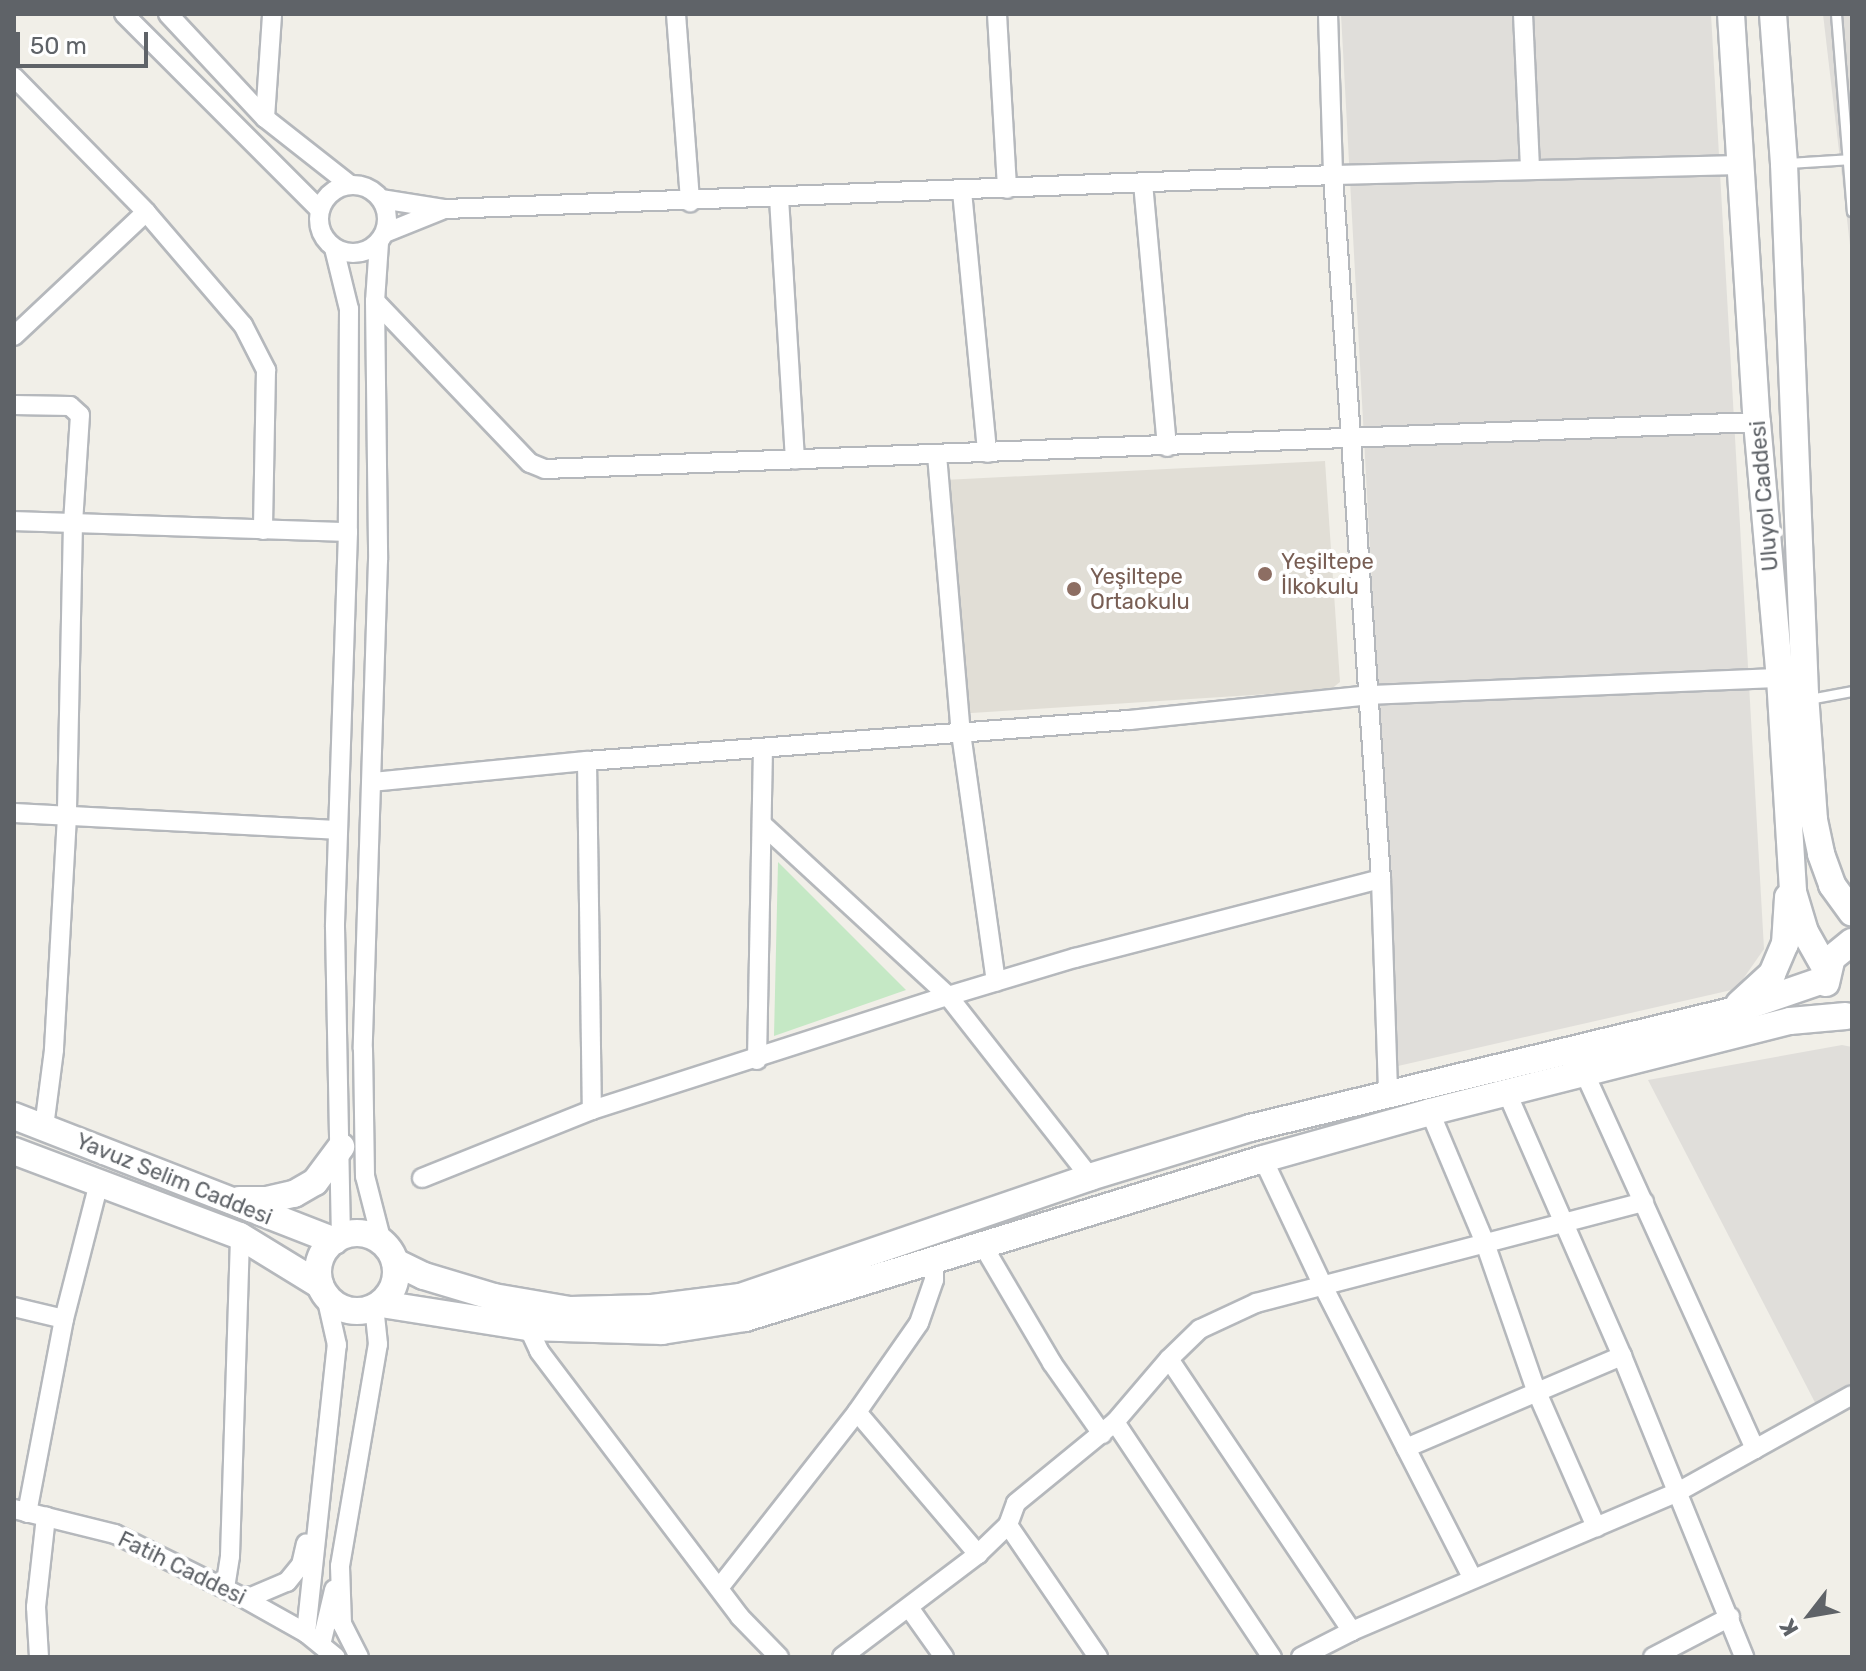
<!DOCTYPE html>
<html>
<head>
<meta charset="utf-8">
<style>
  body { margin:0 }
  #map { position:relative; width:1866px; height:1671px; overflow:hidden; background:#f1efe8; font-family:Rubik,sans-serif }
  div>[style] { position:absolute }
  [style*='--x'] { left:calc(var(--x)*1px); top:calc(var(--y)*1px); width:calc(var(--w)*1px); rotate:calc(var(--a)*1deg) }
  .industrial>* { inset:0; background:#e0deda }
  .education>* { inset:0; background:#e1ded6 }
  .green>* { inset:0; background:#c5e8c5 }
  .roads { filter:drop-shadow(2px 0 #b5b8bc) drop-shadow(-2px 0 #b5b8bc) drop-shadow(0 2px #b5b8bc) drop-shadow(0 -2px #b5b8bc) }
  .service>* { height:9px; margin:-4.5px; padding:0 4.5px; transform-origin:4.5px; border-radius:4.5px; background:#fff }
  .minor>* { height:18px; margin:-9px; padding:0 9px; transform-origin:9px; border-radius:9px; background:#fff }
  .minor>.ring { margin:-9px; padding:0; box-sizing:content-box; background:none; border:18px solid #fff; border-radius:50% }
  .secondary>* { height:26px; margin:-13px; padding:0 13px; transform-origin:13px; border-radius:13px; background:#fff }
  .secondary>.ring { margin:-13px; padding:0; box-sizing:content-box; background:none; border:26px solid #fff; border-radius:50% }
  .dots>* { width:22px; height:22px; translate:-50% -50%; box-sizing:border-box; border:4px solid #fff; border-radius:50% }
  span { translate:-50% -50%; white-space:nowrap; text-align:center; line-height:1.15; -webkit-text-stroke:8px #fff; paint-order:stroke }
  .street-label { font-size:22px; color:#5f6368 }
  .education-label { font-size:22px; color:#785e54 }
  .left { translate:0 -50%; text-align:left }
  .frame { position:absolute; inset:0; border:16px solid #5f6368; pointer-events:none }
  .north { position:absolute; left:1770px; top:1575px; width:80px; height:80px; -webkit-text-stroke:6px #fff; paint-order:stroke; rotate:239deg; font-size:22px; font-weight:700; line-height:32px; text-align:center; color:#5f6368 }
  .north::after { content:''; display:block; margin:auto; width:28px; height:36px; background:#5f6368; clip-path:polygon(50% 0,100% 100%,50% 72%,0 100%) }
  .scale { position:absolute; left:16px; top:32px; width:132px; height:36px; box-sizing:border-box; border:4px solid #5f6368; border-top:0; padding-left:10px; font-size:24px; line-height:28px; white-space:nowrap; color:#5f6368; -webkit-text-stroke:6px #fff; paint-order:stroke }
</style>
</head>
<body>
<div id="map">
  <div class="industrial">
    <div style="clip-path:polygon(1341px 14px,1711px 14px,1764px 949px,1736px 989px,1398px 1066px)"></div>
    <div style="clip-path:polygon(1823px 14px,1852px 14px,1852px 262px)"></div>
    <div style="clip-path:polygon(1842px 1045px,1852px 1047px,1852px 1400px,1822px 1416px,1648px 1080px)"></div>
  </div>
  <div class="education">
    <div style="clip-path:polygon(1325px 461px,1340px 682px,1330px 690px,956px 714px,944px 480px)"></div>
  </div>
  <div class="green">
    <div style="clip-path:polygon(778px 862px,906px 990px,774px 1036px)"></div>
  </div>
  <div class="roads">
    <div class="service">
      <div style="--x:1836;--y:14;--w:198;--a:85.4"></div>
      <div style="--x:1788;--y:163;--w:64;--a:-3.6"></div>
      <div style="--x:1809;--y:699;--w:44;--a:-10.5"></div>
    </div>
    <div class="minor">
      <div style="--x:124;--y:14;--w:277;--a:45"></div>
      <div style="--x:168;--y:14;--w:142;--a:47"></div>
      <div style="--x:265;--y:118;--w:108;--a:38.2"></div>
      <div style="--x:676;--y:14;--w:189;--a:85.7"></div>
      <div style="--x:997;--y:14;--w:175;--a:86.7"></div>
      <div style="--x:1328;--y:14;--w:161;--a:88.2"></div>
      <div style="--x:1333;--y:175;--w:706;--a:86.1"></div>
      <div style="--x:1381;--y:879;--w:216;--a:88.1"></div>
      <div style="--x:1523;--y:14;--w:156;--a:87.4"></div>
      <div style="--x:14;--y:77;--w:189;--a:45.6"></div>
      <div style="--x:146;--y:212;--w:149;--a:49.4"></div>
      <div style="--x:243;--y:325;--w:51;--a:62.9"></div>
      <div style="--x:266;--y:370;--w:160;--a:91.1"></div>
      <div style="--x:265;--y:118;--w:104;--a:-86.1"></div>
      <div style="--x:1143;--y:183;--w:265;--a:84.8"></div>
      <div class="ring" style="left:319px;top:185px;width:50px;height:50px"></div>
      <div style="--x:962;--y:191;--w:263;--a:84.5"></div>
      <div style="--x:779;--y:198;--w:262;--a:86.5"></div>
      <div style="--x:381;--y:199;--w:65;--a:8.9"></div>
      <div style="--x:445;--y:209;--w:889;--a:-2.19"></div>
      <div style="--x:1333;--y:175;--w:408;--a:-1.4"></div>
      <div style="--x:385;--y:233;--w:61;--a:-22"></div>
      <div style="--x:379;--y:243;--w:58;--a:93.9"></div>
      <div style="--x:375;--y:301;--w:259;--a:89.3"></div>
      <div style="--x:378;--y:560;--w:489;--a:91.8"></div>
      <div style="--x:363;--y:1049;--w:127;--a:89.1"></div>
      <div style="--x:365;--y:1176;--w:68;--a:75.6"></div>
      <div style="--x:334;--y:248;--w:63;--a:76.2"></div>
      <div style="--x:349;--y:309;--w:223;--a:90.3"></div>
      <div style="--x:348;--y:532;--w:395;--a:91.9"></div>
      <div style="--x:335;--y:927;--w:310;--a:88.9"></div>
      <div style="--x:375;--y:301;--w:224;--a:46.3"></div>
      <div style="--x:530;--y:463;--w:16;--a:22"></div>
      <div style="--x:545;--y:469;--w:1213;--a:-2.22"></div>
      <div style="--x:14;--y:336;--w:181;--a:-43.2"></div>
      <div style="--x:14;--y:405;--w:56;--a:1"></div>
      <div style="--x:70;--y:406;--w:13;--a:42"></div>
      <div style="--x:80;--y:415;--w:108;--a:93.7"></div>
      <div style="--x:73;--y:523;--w:293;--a:91.2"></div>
      <div style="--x:67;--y:816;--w:234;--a:93.2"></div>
      <div style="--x:54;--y:1050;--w:78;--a:97.4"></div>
      <div style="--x:937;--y:455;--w:279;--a:85.1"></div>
      <div style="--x:961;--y:733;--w:251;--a:82"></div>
      <div style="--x:14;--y:521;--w:334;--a:1.9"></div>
      <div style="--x:587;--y:761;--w:349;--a:89.2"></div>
      <div style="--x:372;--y:782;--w:216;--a:-5.6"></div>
      <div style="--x:587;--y:761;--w:544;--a:-4.33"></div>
      <div style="--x:1129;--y:720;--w:241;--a:-5.9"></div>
      <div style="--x:1369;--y:695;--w:411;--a:-2.4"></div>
      <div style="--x:14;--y:813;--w:323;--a:3"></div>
      <div style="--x:763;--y:825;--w:252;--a:42.7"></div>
      <div style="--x:948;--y:996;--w:230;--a:51.9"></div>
      <div style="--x:757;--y:1060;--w:311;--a:-88.9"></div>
      <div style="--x:1585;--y:1074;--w:412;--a:65.6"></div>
      <div style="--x:1508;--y:1095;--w:285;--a:66.4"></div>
      <div style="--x:1622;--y:1356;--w:325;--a:67.9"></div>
      <div style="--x:1430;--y:1112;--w:142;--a:67.2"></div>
      <div style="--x:1485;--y:1243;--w:156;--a:70.9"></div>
      <div style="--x:1536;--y:1390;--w:150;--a:66.3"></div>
      <div style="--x:1263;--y:1159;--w:138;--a:64.7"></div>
      <div style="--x:1322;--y:1284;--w:331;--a:62.9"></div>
      <div style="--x:422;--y:1178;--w:183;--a:-21.8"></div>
      <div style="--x:592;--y:1110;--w:374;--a:-17.8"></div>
      <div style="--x:948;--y:996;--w:133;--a:-16.7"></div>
      <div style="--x:1075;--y:958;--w:316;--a:-14.5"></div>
      <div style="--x:982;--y:1244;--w:138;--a:59.5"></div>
      <div style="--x:1052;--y:1363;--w:87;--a:54.8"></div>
      <div style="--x:14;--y:1307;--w:51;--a:13.5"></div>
      <div style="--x:528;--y:1327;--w:26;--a:65"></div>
      <div style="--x:539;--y:1351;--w:333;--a:52.9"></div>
      <div style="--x:740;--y:1617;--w:56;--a:45.7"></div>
      <div style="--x:1169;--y:1359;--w:328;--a:56.1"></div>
      <div style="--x:857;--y:1412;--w:187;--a:49.6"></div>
      <div style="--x:1115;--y:1422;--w:283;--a:56.3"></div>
      <div style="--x:1406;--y:1448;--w:235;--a:-23.1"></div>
      <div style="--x:14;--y:1509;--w:104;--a:13.9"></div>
      <div style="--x:115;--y:1534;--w:140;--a:26.4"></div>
      <div style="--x:240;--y:1596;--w:76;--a:29.3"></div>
      <div style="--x:306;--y:1633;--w:38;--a:39"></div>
      <div style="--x:27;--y:1513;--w:197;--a:-79.2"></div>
      <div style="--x:64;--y:1319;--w:140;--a:-75.6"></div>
      <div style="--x:1008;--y:1525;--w:160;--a:55.7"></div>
      <div style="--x:225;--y:1588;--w:32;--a:-81"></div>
      <div style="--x:230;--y:1556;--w:320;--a:-88.2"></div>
      <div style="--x:719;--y:1588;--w:224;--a:-51.9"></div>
      <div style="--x:857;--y:1412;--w:108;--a:-55.1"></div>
      <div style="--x:919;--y:1323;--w:46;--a:-70.8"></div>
      <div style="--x:934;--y:1280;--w:20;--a:-90"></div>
      <div style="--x:240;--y:1596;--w:11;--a:5"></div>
      <div style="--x:251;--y:1597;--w:39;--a:-23"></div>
      <div style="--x:287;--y:1582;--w:22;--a:-51"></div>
      <div style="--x:301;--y:1565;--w:22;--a:-77"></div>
      <div style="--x:910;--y:1609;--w:59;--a:54.7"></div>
      <div style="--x:306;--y:1633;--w:290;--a:-83.9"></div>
      <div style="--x:337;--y:1345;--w:50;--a:-102.7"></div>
      <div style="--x:321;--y:1645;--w:57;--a:-76.7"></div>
      <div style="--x:39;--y:1657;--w:50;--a:-93.4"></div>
      <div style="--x:36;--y:1607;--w:91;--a:-83.7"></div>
      <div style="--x:359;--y:1657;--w:37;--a:-117"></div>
      <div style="--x:342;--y:1624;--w:58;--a:-92"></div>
      <div style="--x:340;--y:1566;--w:225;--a:-80.3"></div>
      <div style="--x:378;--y:1344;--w:37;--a:-96"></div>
      <div style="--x:842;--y:1657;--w:171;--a:-37.1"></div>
      <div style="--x:978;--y:1554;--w:42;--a:-44"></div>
      <div style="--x:1008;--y:1525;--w:23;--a:-70"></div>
      <div style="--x:1016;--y:1503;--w:128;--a:-39.3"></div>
      <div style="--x:1115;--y:1422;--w:83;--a:-49.4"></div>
      <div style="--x:1169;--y:1359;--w:43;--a:-44.1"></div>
      <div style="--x:1200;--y:1329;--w:62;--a:-24.9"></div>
      <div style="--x:1256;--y:1303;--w:401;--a:-14.6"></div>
      <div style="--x:1301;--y:1657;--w:57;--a:-27"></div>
      <div style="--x:1352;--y:1631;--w:352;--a:-23.1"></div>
      <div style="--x:1676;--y:1493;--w:201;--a:-29.1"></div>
      <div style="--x:1653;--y:1657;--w:87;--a:-27.5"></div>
    </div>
    <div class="secondary">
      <div style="--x:1731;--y:14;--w:409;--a:86.4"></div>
      <div style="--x:1757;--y:422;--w:257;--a:84.9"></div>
      <div style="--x:1780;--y:678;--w:214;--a:86.5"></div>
      <div style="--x:1793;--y:892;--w:42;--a:73.3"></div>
      <div style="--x:1805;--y:932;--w:45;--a:60.6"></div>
      <div style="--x:1773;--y:14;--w:150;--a:85.8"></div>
      <div style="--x:1784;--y:164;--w:530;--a:87.73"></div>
      <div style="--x:1805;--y:694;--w:126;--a:85.9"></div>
      <div style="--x:1814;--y:820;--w:35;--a:78"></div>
      <div style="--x:1821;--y:854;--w:33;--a:70"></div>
      <div style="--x:1832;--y:885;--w:34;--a:54"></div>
      <div style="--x:1826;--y:983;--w:26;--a:-77"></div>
      <div style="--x:1832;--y:958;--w:26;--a:-39"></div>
      <div style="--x:1739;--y:1004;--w:45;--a:-42.3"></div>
      <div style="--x:1772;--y:974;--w:33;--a:-67"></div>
      <div style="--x:1785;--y:944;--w:47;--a:-86.3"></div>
      <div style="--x:14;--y:1116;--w:344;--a:21.3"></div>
      <div style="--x:14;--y:1151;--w:241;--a:20.6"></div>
      <div style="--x:240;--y:1236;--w:94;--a:31.5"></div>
      <div style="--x:239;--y:1200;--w:28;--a:0"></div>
      <div style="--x:267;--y:1200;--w:28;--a:-13"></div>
      <div style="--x:294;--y:1194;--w:24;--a:-30"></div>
      <div style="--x:315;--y:1182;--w:44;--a:-53.4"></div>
      <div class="ring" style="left:318px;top:1233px;width:52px;height:52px"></div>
      <div style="--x:395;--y:1262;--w:32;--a:26"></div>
      <div style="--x:424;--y:1276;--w:73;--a:16.7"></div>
      <div style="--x:494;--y:1297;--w:77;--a:9.7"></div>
      <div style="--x:570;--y:1310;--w:82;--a:-1.4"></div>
      <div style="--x:652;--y:1308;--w:89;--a:-7.1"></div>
      <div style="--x:740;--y:1297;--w:370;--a:-18.9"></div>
      <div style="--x:1090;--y:1177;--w:167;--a:-17"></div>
      <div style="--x:1250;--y:1128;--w:500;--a:-13.65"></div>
      <div style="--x:1736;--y:1010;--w:95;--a:-19"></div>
      <div style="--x:381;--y:1304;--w:149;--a:8.9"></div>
      <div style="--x:528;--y:1327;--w:134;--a:1.7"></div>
      <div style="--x:662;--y:1331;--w:84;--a:-8.9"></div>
      <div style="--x:745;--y:1318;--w:542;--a:-17.06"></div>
      <div style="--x:1263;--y:1159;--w:173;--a:-15.7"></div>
      <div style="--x:1430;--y:1112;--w:371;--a:-14.2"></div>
      <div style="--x:1790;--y:1021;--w:56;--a:-5.1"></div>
    </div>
  </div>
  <div class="dots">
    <div style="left:1265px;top:574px;background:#8d6e63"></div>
    <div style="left:1074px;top:589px;background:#8d6e63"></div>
  </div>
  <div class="street-label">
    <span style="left:1764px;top:496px;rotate:-95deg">Uluyol Caddesi</span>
    <span style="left:174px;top:1179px;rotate:22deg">Yavuz Selim Caddesi</span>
    <span style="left:182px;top:1568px;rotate:26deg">Fatih Caddesi</span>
  </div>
  <div class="education-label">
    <span class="left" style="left:1281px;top:574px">Yeşiltepe<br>İlkokulu</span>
    <span class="left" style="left:1090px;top:589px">Yeşiltepe<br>Ortaokulu</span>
  </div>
  <div class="frame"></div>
  <div class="north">K</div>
  <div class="scale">50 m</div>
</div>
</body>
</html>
